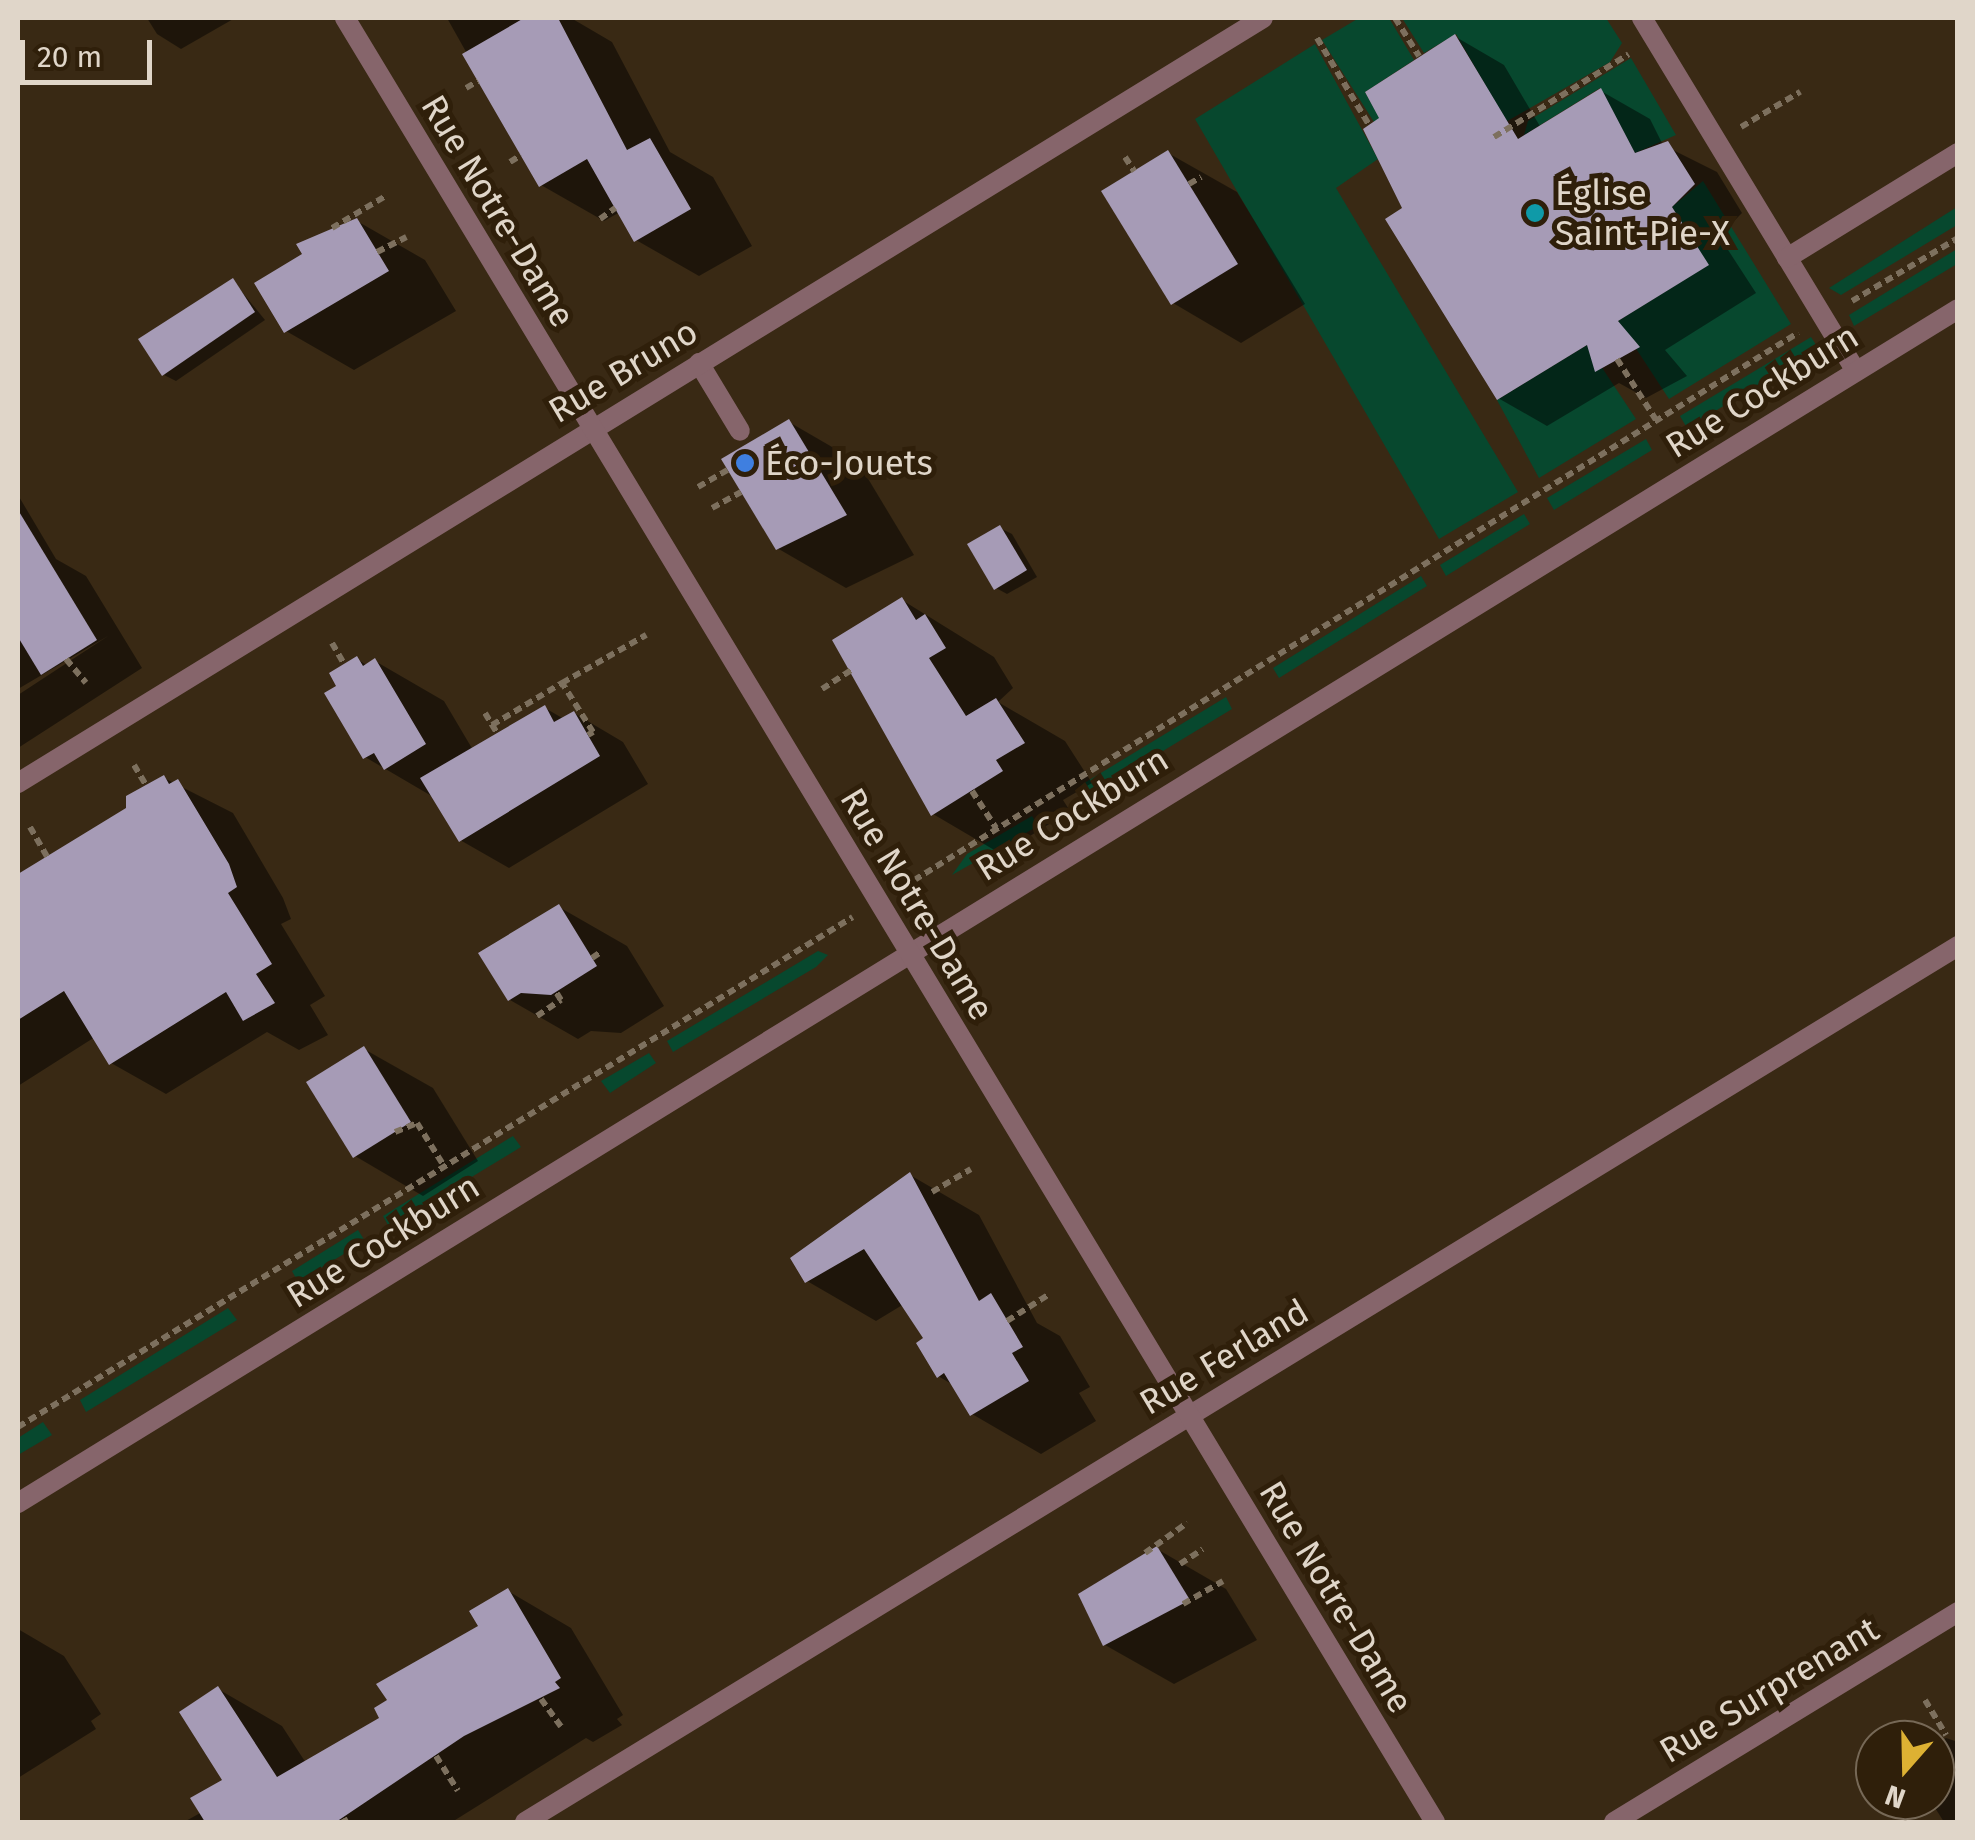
<!DOCTYPE html>
<html>
<head>
<meta charset="utf-8">
<style>
  body { margin:0 }
  #map { position:relative; width:1975px; height:1840px; overflow:hidden; background:#392914; font-family:"Fira Sans",sans-serif }
  div>[style] { position:absolute }
  [style*='--x'] { left:calc(var(--x)*1px); top:calc(var(--y)*1px); width:calc(var(--w)*1px); rotate:calc(var(--a)*1deg) }
  .green>* { inset:0; background:#07482e }
  .shadow>* { inset:0; background:#0007 }
  .building>* { inset:0; background:#a69bb6 }
  .path>* { height:6px; margin-top:-3px; transform-origin:0; background:repeating-linear-gradient(90deg,#7d705e 0 8px,transparent 0 13px) }
  .service>* { height:20px; margin:-10px; padding:0 10px; transform-origin:10px; border-radius:10px; background:#86656b }
  .minor>* { height:20px; margin:-10px; padding:0 10px; transform-origin:10px; border-radius:10px; background:#86656b }
  .tertiary>* { height:20px; margin:-10px; padding:0 10px; transform-origin:10px; border-radius:10px; background:#86656b }
  .dots>* { width:28px; height:28px; translate:-50% -50%; box-sizing:border-box; border:5px solid #2f1f0a; border-radius:50% }
  span { translate:-50% -50%; white-space:nowrap; text-align:center; line-height:1.15; -webkit-text-stroke:10px #2f1f0a; paint-order:stroke }
  .poi-label { font-size:35px; color:#e0d6c9 }
  .left { translate:0 -50%; text-align:left }
  .street-label { font-size:35px; color:#e0d6c9 }
  .frame { position:absolute; inset:0; border:20px solid #e0d6c9; pointer-events:none }
  .north { position:absolute; left:1855px; top:1720px; width:100px; height:100px; box-sizing:border-box; background:#2f1f0a; border:2px solid #766856; border-radius:50%; rotate:200deg; font-size:28px; font-weight:700; line-height:40px; text-align:center; color:#e0d6c9 }
  .north::after { content:''; display:block; margin:auto; width:35px; height:45px; background:#ddb133; clip-path:polygon(50% 0,100% 100%,50% 72%,0 100%) }
  .scale { position:absolute; left:20px; top:40px; width:132px; height:45px; box-sizing:border-box; border:5px solid #e0d6c9; border-top:0; padding-left:12px; font-size:30px; line-height:35px; white-space:nowrap; color:#e0d6c9; -webkit-text-stroke:8px #2f1f0a; paint-order:stroke }
</style>
</head>
<body>
<div id="map">
  <div class="green">
    <div style="clip-path:polygon(1359px 18px,1389px 18px,1414px 60px,1365px 92px,1380px 119px,1374px 122px,1322px 40px)"></div>
    <div style="clip-path:polygon(1402px 18px,1606px 18px,1622px 43px,1610px 62px,1490px 131px,1486px 86px,1456px 34px,1424px 53px)"></div>
    <div style="clip-path:polygon(1315px 44px,1378px 159px,1336px 188px,1518px 492px,1439px 539px,1195px 119px)"></div>
    <div style="clip-path:polygon(1631px 58px,1676px 135px,1635px 153px,1600px 88px,1524px 135px,1528px 121px)"></div>
    <div style="clip-path:polygon(1703px 181px,1791px 324px,1669px 399px,1618px 321px,1708px 265px,1672px 207px)"></div>
    <div style="clip-path:polygon(1957px 207px,1957px 225px,1841px 295px,1829px 288px)"></div>
    <div style="clip-path:polygon(1957px 249px,1957px 264px,1854px 326px,1849px 315px)"></div>
    <div style="clip-path:polygon(1811px 337px,1818px 348px,1788px 367px,1779px 365px,1775px 375px,1687px 428px,1680px 416px)"></div>
    <div style="clip-path:polygon(1587px 345px,1636px 419px,1539px 478px,1497px 400px)"></div>
    <div style="clip-path:polygon(1646px 439px,1652px 450px,1554px 510px,1547px 498px)"></div>
    <div style="clip-path:polygon(1524px 514px,1530px 524px,1446px 576px,1440px 565px)"></div>
    <div style="clip-path:polygon(1421px 576px,1427px 586px,1279px 678px,1273px 668px)"></div>
    <div style="clip-path:polygon(1226px 697px,1232px 709px,1089px 796px,1081px 785px)"></div>
    <div style="clip-path:polygon(1032px 816px,1038px 826px,952px 875px,967px 854px)"></div>
    <div style="clip-path:polygon(818px 951px,828px 955px,816px 967px,673px 1052px,667px 1041px)"></div>
    <div style="clip-path:polygon(649px 1053px,656px 1063px,610px 1093px,601px 1081px)"></div>
    <div style="clip-path:polygon(513px 1136px,521px 1147px,389px 1227px,383px 1216px)"></div>
    <div style="clip-path:polygon(358px 1230px,365px 1241px,298px 1282px,292px 1271px)"></div>
    <div style="clip-path:polygon(228px 1308px,237px 1320px,86px 1412px,80px 1400px)"></div>
    <div style="clip-path:polygon(43px 1422px,52px 1435px,18px 1455px,18px 1438px)"></div>
  </div>
  <div class="shadow">
    <div style="clip-path:polygon(147px 18px,235px 18px,181px 49px,157px 34px)"></div>
    <div style="clip-path:polygon(447px 18px,571px 18px,612px 42px,670px 152px,713px 177px,752px 246px,699px 276px,636px 240px,620px 212px,604px 221px,541px 185px)"></div>
    <div style="clip-path:polygon(1456px 37px,1504px 65px,1541px 128px,1601px 91px,1650px 119px,1663px 145px,1717px 172px,1742px 213px,1719px 236px,1756px 293px,1665px 350px,1687px 376px,1646px 398px,1619px 383px,1547px 426px,1498px 398px,1406px 209px,1383px 119px)"></div>
    <div style="clip-path:polygon(1168px 153px,1237px 192px,1305px 304px,1241px 343px,1173px 303px)"></div>
    <div style="clip-path:polygon(357px 221px,425px 260px,456px 311px,354px 370px,286px 331px,305px 255px,300px 245px)"></div>
    <div style="clip-path:polygon(233px 281px,265px 320px,176px 381px,164px 375px)"></div>
    <div style="clip-path:polygon(789px 422px,858px 462px,914px 555px,846px 588px,777px 548px)"></div>
    <div style="clip-path:polygon(18px 495px,56px 559px,86px 576px,142px 668px,18px 748px,18px 695px,108px 636px,18px 689px)"></div>
    <div style="clip-path:polygon(1000px 528px,1012px 534px,1037px 577px,1007px 594px,996px 588px)"></div>
    <div style="clip-path:polygon(902px 600px,994px 657px,1013px 688px,998px 702px,1065px 741px,1092px 783px,1063px 800px,1070px 811px,1001px 854px,933px 814px)"></div>
    <div style="clip-path:polygon(357px 659px,368px 666px,375px 661px,444px 701px,473px 750px,545px 708px,564px 719px,574px 713px,623px 742px,648px 784px,509px 868px,460px 840px,435px 798px,365px 757px,339px 687px)"></div>
    <div style="clip-path:polygon(164px 778px,233px 813px,283px 898px,291px 919px,281px 924px,325px 996px,310px 1005px,328px 1035px,299px 1050px,267px 1032px,166px 1094px,111px 1063px,95px 1037px,18px 1086px,18px 877px,128px 809px)"></div>
    <div style="clip-path:polygon(559px 907px,627px 946px,664px 1006px,621px 1033px,591px 1031px,578px 1039px,510px 1000px)"></div>
    <div style="clip-path:polygon(364px 1049px,433px 1088px,478px 1161px,423px 1196px,355px 1156px)"></div>
    <div style="clip-path:polygon(910px 1175px,979px 1215px,1037px 1323px,1060px 1336px,1090px 1387px,1079px 1393px,1096px 1421px,1041px 1454px,972px 1414px,955px 1386px,938px 1376px,927px 1339px,904px 1304px,876px 1321px,807px 1281px)"></div>
    <div style="clip-path:polygon(1157px 1549px,1226px 1589px,1257px 1640px,1174px 1684px,1105px 1645px)"></div>
    <div style="clip-path:polygon(508px 1591px,571px 1628px,623px 1715px,617px 1719px,622px 1725px,593px 1742px,586px 1738px,452px 1822px,184px 1822px,202px 1812px,226px 1780px,218px 1689px,282px 1726px,306px 1763px,383px 1719px,482px 1627px)"></div>
    <div style="clip-path:polygon(18px 1629px,64px 1656px,101px 1714px,91px 1721px,96px 1729px,18px 1778px)"></div>
    <div style="clip-path:polygon(1946px 1738px,1958px 1742px,1958px 1822px,1944px 1822px,1930px 1800px,1935px 1744px)"></div>
  </div>
  <div class="building">
    <div style="clip-path:polygon(524px 18px,558px 18px,627px 150px,650px 138px,691px 209px,634px 242px,587px 159px,539px 187px,462px 54px)"></div>
    <div style="clip-path:polygon(1455px 34px,1518px 139px,1601px 88px,1635px 153px,1668px 141px,1695px 184px,1672px 207px,1709px 265px,1618px 321px,1640px 347px,1595px 372px,1587px 345px,1497px 400px,1385px 219px,1402px 208px,1363px 129px,1379px 118px,1365px 92px)"></div>
    <div style="clip-path:polygon(1168px 150px,1238px 264px,1171px 305px,1101px 191px)"></div>
    <div style="clip-path:polygon(357px 218px,389px 271px,284px 333px,254px 283px,302px 254px,296px 244px)"></div>
    <div style="clip-path:polygon(233px 278px,255px 312px,162px 376px,138px 339px)"></div>
    <div style="clip-path:polygon(789px 419px,847px 515px,776px 550px,721px 459px)"></div>
    <div style="clip-path:polygon(18px 510px,97px 640px,41px 675px,18px 637px)"></div>
    <div style="clip-path:polygon(1000px 525px,1027px 570px,994px 590px,967px 544px)"></div>
    <div style="clip-path:polygon(902px 597px,916px 620px,925px 614px,946px 648px,929px 658px,966px 716px,996px 698px,1025px 743px,996px 760px,1003px 771px,931px 816px,832px 640px)"></div>
    <div style="clip-path:polygon(357px 656px,363px 666px,375px 658px,426px 744px,384px 770px,374px 753px,363px 759px,324px 693px,336px 686px,329px 673px)"></div>
    <div style="clip-path:polygon(545px 705px,554px 722px,574px 711px,600px 756px,459px 842px,420px 778px)"></div>
    <div style="clip-path:polygon(164px 775px,169px 784px,178px 779px,229px 864px,237px 887px,228px 893px,272px 964px,256px 974px,275px 1003px,243px 1021px,226px 992px,109px 1065px,64px 991px,18px 1020px,18px 874px,126px 808px,126px 796px)"></div>
    <div style="clip-path:polygon(559px 904px,597px 966px,551px 995px,521px 993px,508px 1001px,478px 953px)"></div>
    <div style="clip-path:polygon(364px 1046px,411px 1122px,353px 1158px,306px 1082px)"></div>
    <div style="clip-path:polygon(910px 1172px,979px 1301px,991px 1293px,1023px 1347px,1012px 1353px,1029px 1381px,970px 1416px,944px 1373px,937px 1378px,916px 1343px,923px 1338px,864px 1249px,805px 1283px,790px 1258px)"></div>
    <div style="clip-path:polygon(1157px 1546px,1190px 1600px,1103px 1646px,1078px 1594px)"></div>
    <div style="clip-path:polygon(508px 1588px,561px 1678px,555px 1682px,560px 1688px,464px 1736px,336px 1822px,205px 1822px,190px 1798px,222px 1780px,179px 1712px,218px 1686px,277px 1777px,379px 1718px,374px 1708px,387px 1700px,376px 1684px,478px 1626px,469px 1611px)"></div>
  </div>
  <div class="path">
    <div style="--x:1395;--y:18;--w:45;--a:57.7"></div>
    <div style="--x:1317;--y:38;--w:101;--a:59.1"></div>
    <div style="--x:466;--y:88;--w:14;--a:-30"></div>
    <div style="--x:1741;--y:127;--w:69;--a:-30.7"></div>
    <div style="--x:1494;--y:137;--w:158;--a:-31.6"></div>
    <div style="--x:1125;--y:157;--w:17;--a:57"></div>
    <div style="--x:510;--y:162;--w:13;--a:-32"></div>
    <div style="--x:1189;--y:184;--w:14;--a:-30"></div>
    <div style="--x:600;--y:219;--w:19;--a:-36"></div>
    <div style="--x:332;--y:228;--w:61;--a:-30.8"></div>
    <div style="--x:377;--y:252;--w:33;--a:-27"></div>
    <div style="--x:1852;--y:301;--w:123;--a:-30.7"></div>
    <div style="--x:1617;--y:359;--w:72;--a:57.4"></div>
    <div style="--x:698;--y:487;--w:34;--a:-30"></div>
    <div style="--x:712;--y:508;--w:33;--a:-29"></div>
    <div style="--x:332;--y:643;--w:24;--a:60"></div>
    <div style="--x:66;--y:659;--w:31;--a:50"></div>
    <div style="--x:822;--y:689;--w:35;--a:-33"></div>
    <div style="--x:485;--y:713;--w:23;--a:59"></div>
    <div style="--x:492;--y:725;--w:82;--a:-31"></div>
    <div style="--x:588;--y:735;--w:6;--a:-31"></div>
    <div style="--x:593;--y:732;--w:58;--a:-122.3"></div>
    <div style="--x:562;--y:683;--w:97;--a:-29.7"></div>
    <div style="--x:134;--y:765;--w:23;--a:59"></div>
    <div style="--x:972;--y:791;--w:44;--a:57"></div>
    <div style="--x:30;--y:827;--w:34;--a:60"></div>
    <div style="--x:903;--y:887;--w:1053;--a:-31.76"></div>
    <div style="--x:592;--y:958;--w:11;--a:-34"></div>
    <div style="--x:537;--y:1016;--w:29;--a:-34"></div>
    <div style="--x:561;--y:1000;--w:9;--a:-122"></div>
    <div style="--x:395;--y:1132;--w:24;--a:-22"></div>
    <div style="--x:417;--y:1123;--w:51;--a:57.9"></div>
    <div style="--x:932;--y:1192;--w:45;--a:-30.5"></div>
    <div style="--x:1007;--y:1321;--w:49;--a:-32.4"></div>
    <div style="--x:18;--y:1427;--w:978;--a:-31.42"></div>
    <div style="--x:1145;--y:1553;--w:52;--a:-35.5"></div>
    <div style="--x:1180;--y:1564;--w:27;--a:-33"></div>
    <div style="--x:1183;--y:1604;--w:46;--a:-29.9"></div>
    <div style="--x:541;--y:1699;--w:34;--a:54"></div>
    <div style="--x:1925;--y:1700;--w:41;--a:59"></div>
    <div style="--x:436;--y:1756;--w:41;--a:57.8"></div>
    <div style="--x:344;--y:1818;--w:4;--a:63"></div>
  </div>
  <div class="service">
    <div style="--x:1642;--y:18;--w:413;--a:58.8"></div>
    <div style="--x:1787;--y:258;--w:201;--a:-31.6"></div>
    <div style="--x:699;--y:363;--w:79;--a:58.9"></div>
  </div>
  <div class="minor">
    <div style="--x:18;--y:783;--w:1461;--a:-31.57"></div>
    <div style="--x:18;--y:1503;--w:2278;--a:-31.61"></div>
    <div style="--x:525;--y:1822;--w:1680;--a:-31.44"></div>
    <div style="--x:1614;--y:1822;--w:403;--a:-31.4"></div>
  </div>
  <div class="tertiary">
    <div style="--x:345;--y:18;--w:2108;--a:58.86"></div>
  </div>
  <div class="dots">
    <div style="left:1535px;top:213px;background:#0f9aa8"></div>
    <div style="left:745px;top:463px;background:#3f7fe0"></div>
  </div>
  <div class="poi-label">
    <span class="left" style="left:1555px;top:213px">Église<br>Saint-Pie-X</span>
    <span class="left" style="left:765px;top:463px">Éco-Jouets</span>
  </div>
  <div class="street-label">
    <span style="left:498px;top:211px;rotate:59deg">Rue Notre-Dame</span>
    <span style="left:623px;top:371px;rotate:-31deg">Rue Bruno</span>
    <span style="left:1762px;top:391px;rotate:-32deg">Rue Cockburn</span>
    <span style="left:1072px;top:814px;rotate:-32deg">Rue Cockburn</span>
    <span style="left:917px;top:904px;rotate:59deg">Rue Notre-Dame</span>
    <span style="left:383px;top:1241px;rotate:-32deg">Rue Cockburn</span>
    <span style="left:1224px;top:1357px;rotate:-31deg">Rue Ferland</span>
    <span style="left:1336px;top:1597px;rotate:59deg">Rue Notre-Dame</span>
    <span style="left:1769px;top:1690px;rotate:-31deg">Rue Surprenant</span>
  </div>
  <div class="frame"></div>
  <div class="north">N</div>
  <div class="scale">20 m</div>
</div>
</body>
</html>
